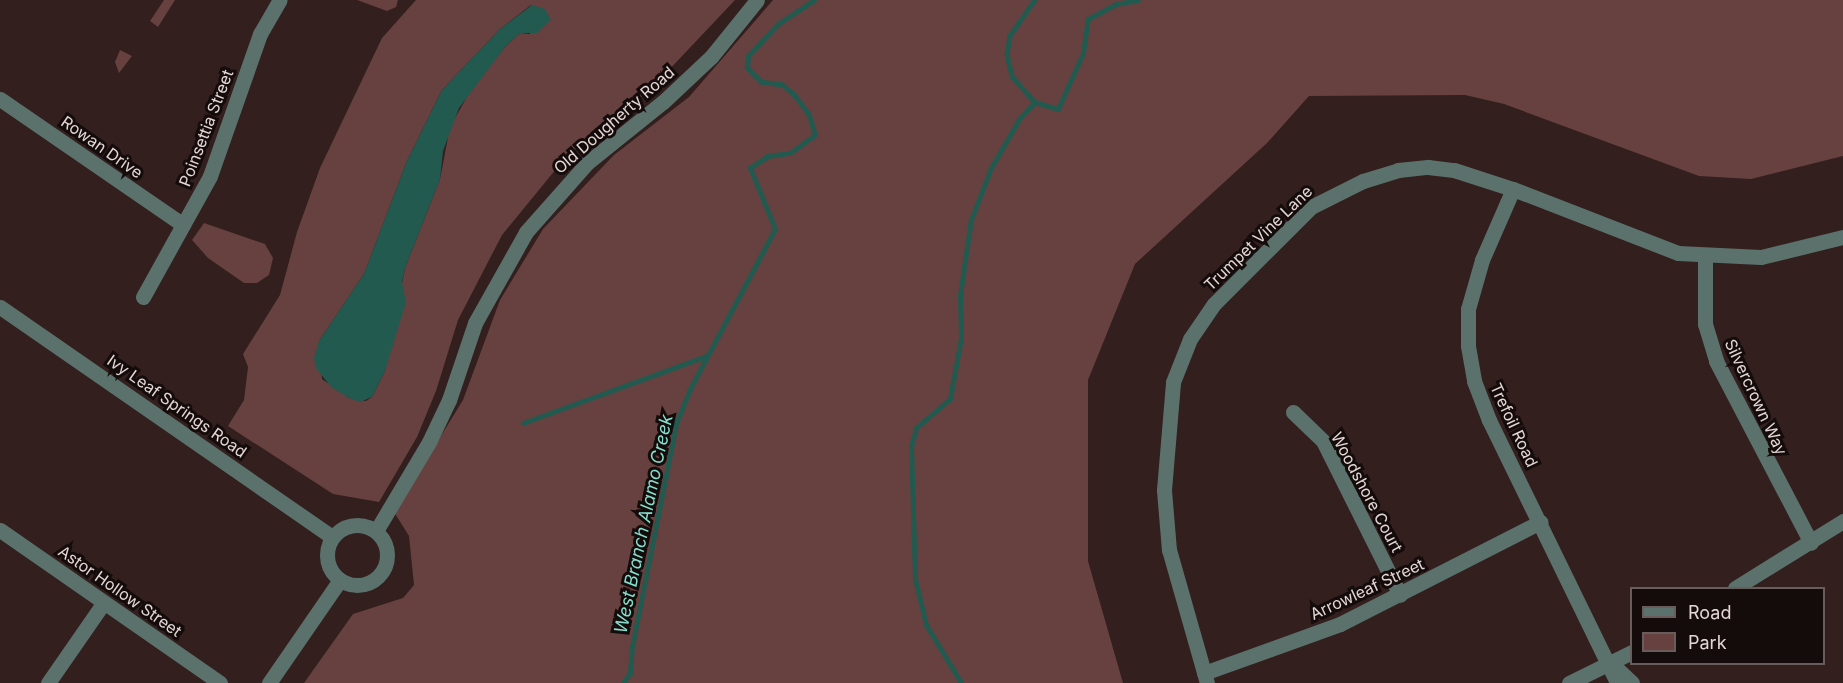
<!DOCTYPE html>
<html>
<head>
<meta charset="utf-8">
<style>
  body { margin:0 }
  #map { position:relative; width:1843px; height:683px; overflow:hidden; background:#321f1e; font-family:Inter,sans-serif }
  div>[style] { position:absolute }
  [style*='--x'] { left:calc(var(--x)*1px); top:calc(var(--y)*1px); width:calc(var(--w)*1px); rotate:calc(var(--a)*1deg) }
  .green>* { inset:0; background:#66413f }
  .water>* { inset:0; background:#225a50 }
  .stream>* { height:4.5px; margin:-2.25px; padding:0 2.25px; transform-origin:2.25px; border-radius:2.25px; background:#225a50 }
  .minor>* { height:15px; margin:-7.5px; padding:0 7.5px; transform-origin:7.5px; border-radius:7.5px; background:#5b726c }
  .minor>.ring { margin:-7.5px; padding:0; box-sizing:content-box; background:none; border:15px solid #5b726c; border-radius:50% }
  span { translate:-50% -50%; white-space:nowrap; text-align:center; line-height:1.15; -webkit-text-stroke:6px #140b0b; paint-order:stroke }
  .street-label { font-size:16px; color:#e5d7d6 }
  .water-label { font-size:18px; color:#85dfcd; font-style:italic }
  .legend { position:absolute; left:1630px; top:587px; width:195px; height:78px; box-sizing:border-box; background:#140b0b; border:2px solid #685d5c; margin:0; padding:8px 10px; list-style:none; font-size:18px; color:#e5d7d6 }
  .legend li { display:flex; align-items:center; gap:12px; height:30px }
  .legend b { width:30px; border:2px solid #685d5c }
</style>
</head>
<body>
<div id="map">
  <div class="green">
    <div style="clip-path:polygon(164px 0,175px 0,158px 27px,150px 21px)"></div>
    <div style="clip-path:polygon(357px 0,398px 0,396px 7px,387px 11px)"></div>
    <div style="clip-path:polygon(evenodd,416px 0,735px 0,649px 91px,592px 133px,561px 163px,502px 235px,458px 320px,436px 391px,417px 437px,379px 502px,333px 494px,228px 426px,244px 400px,248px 367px,243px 354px,280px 295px,297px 232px,320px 168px,382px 38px,416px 0,531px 5px,530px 34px,520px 33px,505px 47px,473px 86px,450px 127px,440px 179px,405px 268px,385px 371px,372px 397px,366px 401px,349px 398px,322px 379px,319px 341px,364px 274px,407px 161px,442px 90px,500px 29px,531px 5px)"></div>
    <div style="clip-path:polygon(773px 0,1843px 0,1843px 156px,1751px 179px,1699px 176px,1504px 104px,1465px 95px,1309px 96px,1267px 143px,1135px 264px,1088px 380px,1088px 561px,1123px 683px,304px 683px,353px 614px,403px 598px,414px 585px,409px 536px,394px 512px,463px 400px,500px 300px,543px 229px,614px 155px,689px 97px)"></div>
    <div style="clip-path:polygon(120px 50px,132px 56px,119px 73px,115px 62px)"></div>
    <div style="clip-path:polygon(204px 223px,265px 244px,273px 258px,269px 275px,257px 283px,244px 283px,208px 258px,192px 240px)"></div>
  </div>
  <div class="water">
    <div style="clip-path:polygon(532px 5px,545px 9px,551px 20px,537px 33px,520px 33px,505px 47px,459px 108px,443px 151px,440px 179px,405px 268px,402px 282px,406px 302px,385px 371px,372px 397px,360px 402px,349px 398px,331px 387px,316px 368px,314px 358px,319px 341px,364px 274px,407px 161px,442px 90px,500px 29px)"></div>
  </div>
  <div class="stream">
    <div style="--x:1035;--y:0;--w:44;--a:124.8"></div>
    <div style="--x:1010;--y:36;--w:18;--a:99"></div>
    <div style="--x:1007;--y:54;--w:23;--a:77"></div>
    <div style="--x:1012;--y:76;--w:35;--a:49"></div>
    <div style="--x:1035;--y:102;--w:24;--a:17"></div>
    <div style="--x:1058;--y:109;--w:61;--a:-65.9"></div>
    <div style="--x:1083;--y:53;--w:34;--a:-82"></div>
    <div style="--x:1088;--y:19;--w:32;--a:-28"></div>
    <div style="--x:1116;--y:4;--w:22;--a:-10"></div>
    <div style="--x:523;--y:423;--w:195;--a:-20.1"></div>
    <div style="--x:623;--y:683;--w:12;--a:-55"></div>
    <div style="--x:630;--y:673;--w:26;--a:-86"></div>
    <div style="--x:632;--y:647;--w:227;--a:-78.8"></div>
    <div style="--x:676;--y:424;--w:38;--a:-68"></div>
    <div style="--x:690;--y:389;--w:181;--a:-62"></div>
    <div style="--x:775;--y:229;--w:66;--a:-112.3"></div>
    <div style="--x:750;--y:168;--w:22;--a:-34"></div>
    <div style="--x:768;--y:156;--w:22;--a:-8"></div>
    <div style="--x:790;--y:153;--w:31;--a:-36"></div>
    <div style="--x:815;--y:135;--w:21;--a:-107"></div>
    <div style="--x:809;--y:115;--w:25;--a:-127"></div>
    <div style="--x:794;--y:95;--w:16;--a:-140"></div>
    <div style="--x:782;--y:85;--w:21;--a:-172"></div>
    <div style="--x:761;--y:82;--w:20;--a:-135"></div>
    <div style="--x:747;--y:68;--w:12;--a:-85"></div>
    <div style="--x:748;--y:56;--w:44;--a:-46.8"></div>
    <div style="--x:778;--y:24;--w:43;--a:-33.7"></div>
    <div style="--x:961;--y:683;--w:68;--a:-121.1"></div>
    <div style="--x:926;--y:625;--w:47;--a:-103.4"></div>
    <div style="--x:915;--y:579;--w:132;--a:-91.7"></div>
    <div style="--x:911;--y:447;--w:20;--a:-75"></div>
    <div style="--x:916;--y:428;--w:45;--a:-40.5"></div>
    <div style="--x:950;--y:399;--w:62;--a:-79.8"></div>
    <div style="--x:961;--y:338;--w:43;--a:-91.3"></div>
    <div style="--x:960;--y:295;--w:76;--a:-81.7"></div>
    <div style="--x:971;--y:220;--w:56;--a:-69"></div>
    <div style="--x:991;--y:168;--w:58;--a:-59.9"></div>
    <div style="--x:1020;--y:118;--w:22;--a:-47"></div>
  </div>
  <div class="minor">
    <div style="--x:0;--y:99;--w:222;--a:34.5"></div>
    <div style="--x:1513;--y:189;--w:77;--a:113.6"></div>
    <div style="--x:1482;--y:260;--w:51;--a:105.9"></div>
    <div style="--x:1468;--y:309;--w:37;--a:90"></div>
    <div style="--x:1468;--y:346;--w:36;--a:80"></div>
    <div style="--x:1474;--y:381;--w:42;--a:69"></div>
    <div style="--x:1489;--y:420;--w:292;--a:64"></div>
    <div style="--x:1705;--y:256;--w:68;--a:90"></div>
    <div style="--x:1705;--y:324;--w:39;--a:73"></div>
    <div style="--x:1716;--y:361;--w:205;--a:62.4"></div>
    <div style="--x:143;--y:297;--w:138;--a:-61"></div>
    <div style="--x:210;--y:176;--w:151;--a:-70.6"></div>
    <div style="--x:260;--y:34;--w:39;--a:-60"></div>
    <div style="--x:0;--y:307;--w:404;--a:34.7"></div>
    <div style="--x:1293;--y:412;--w:42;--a:44"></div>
    <div style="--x:1323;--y:441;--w:172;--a:63.4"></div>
    <div class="ring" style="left:327px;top:525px;width:45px;height:45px"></div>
    <div style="--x:0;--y:530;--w:268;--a:34.8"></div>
    <div style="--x:376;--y:531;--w:104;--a:-59.2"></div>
    <div style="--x:429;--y:442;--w:47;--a:-64.5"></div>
    <div style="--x:449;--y:400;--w:81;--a:-71.3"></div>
    <div style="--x:475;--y:323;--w:104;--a:-60.7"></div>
    <div style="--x:526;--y:232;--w:92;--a:-48.5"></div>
    <div style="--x:587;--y:163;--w:97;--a:-38.8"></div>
    <div style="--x:663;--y:102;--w:66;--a:-43.2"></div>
    <div style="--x:711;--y:57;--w:73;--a:-51.1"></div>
    <div style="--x:1735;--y:588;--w:127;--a:-31.8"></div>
    <div style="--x:1613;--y:665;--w:26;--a:43"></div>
    <div style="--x:1204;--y:673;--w:145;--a:-19.8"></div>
    <div style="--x:1340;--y:624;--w:225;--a:-27"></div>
    <div style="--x:48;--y:683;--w:98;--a:-55.3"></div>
    <div style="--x:269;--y:683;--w:125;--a:-55.4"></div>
    <div style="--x:1207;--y:683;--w:138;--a:-105.9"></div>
    <div style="--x:1169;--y:550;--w:60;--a:-94.8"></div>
    <div style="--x:1164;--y:490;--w:108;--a:-85.2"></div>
    <div style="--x:1173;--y:382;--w:46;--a:-68.4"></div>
    <div style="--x:1190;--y:339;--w:42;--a:-55.6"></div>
    <div style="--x:1214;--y:304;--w:137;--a:-45"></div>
    <div style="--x:1311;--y:207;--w:58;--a:-26.6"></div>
    <div style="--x:1363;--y:181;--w:37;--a:-17"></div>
    <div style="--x:1398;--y:170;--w:30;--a:-6"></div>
    <div style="--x:1428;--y:167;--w:26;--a:7"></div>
    <div style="--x:1454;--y:170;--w:62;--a:17.9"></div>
    <div style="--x:1513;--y:189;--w:177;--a:21.2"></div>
    <div style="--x:1678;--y:253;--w:83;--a:2.8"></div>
    <div style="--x:1761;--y:257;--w:84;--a:-13.7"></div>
    <div style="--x:1569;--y:683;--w:70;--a:-26.2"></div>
  </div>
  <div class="street-label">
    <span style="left:614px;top:120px;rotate:-41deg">Old Dougherty Road</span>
    <span style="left:206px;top:128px;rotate:-69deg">Poinsettia Street</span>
    <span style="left:102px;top:147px;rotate:35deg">Rowan Drive</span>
    <span style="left:1258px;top:238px;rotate:-44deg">Trumpet Vine Lane</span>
    <span style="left:1756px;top:397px;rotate:65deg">Silvercrown Way</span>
    <span style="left:177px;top:406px;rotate:35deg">Ivy Leaf Springs Road</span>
    <span style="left:1514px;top:425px;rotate:65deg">Trefoil Road</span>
    <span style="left:1367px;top:492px;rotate:62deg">Woodshore Court</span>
    <span style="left:1367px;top:589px;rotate:-25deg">Arrowleaf Street</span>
    <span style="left:120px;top:591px;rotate:35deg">Astor Hollow Street</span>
  </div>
  <div class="water-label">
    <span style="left:644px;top:524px;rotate:-78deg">West Branch Alamo Creek</span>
  </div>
  <ul class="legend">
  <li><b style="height:8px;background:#5b726c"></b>Road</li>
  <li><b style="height:16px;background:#66413f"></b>Park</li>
  </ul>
</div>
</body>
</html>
